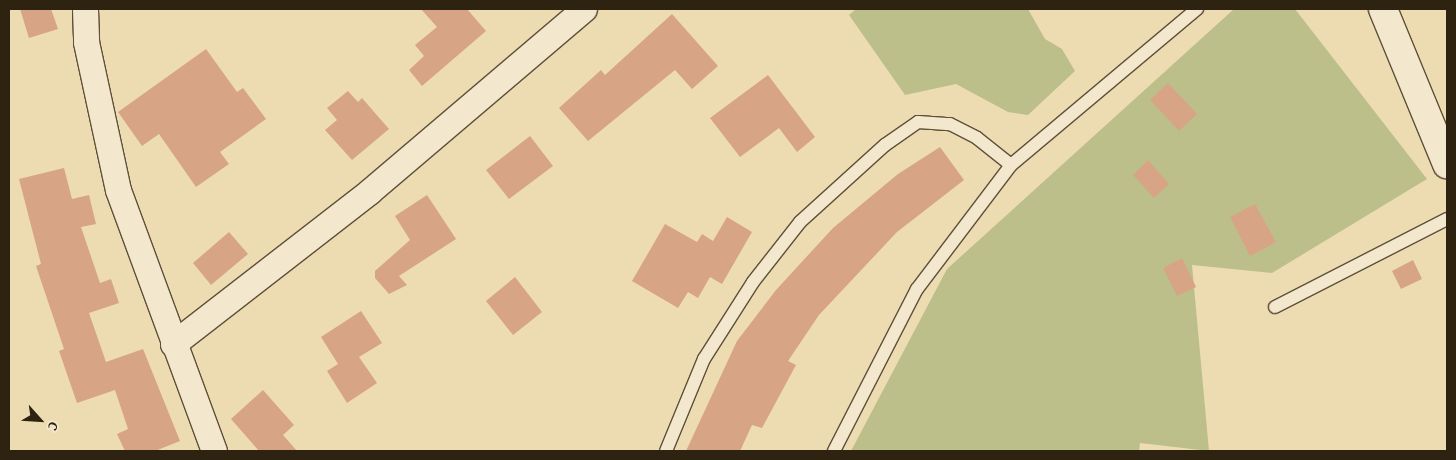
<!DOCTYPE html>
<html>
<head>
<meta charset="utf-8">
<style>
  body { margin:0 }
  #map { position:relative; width:1456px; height:460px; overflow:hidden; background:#eddcb2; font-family:"Gentium Book Plus",serif }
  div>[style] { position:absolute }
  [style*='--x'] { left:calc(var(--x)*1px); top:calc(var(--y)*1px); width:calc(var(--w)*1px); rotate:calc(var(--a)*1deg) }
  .green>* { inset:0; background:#bcbf8a }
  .building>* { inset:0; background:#d7a485 }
  .roads { filter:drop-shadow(1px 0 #5e5039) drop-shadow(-1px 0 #5e5039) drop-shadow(0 1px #5e5039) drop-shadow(0 -1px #5e5039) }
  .service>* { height:12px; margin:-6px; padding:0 6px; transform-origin:6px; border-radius:6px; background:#f3e8cd }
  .minor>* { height:25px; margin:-12.5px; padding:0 12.5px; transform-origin:12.5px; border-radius:12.5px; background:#f3e8cd }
  .secondary>* { height:28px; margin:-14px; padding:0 14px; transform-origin:14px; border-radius:14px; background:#f3e8cd }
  span { translate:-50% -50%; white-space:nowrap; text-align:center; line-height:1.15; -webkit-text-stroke:4.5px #f3e8cd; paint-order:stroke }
  .frame { position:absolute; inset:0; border:10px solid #2e2211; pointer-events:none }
  .north { position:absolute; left:15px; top:395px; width:50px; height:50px; -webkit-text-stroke:4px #f3e8cd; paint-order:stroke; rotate:116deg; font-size:14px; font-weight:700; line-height:20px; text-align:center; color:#2e2211 }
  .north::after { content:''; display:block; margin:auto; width:18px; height:22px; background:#2e2211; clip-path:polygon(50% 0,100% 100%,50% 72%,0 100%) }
</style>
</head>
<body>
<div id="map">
  <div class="green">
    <div style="clip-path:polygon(856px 9px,1028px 9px,1045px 39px,1062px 49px,1075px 71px,1028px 115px,1008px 112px,956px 84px,905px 95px,849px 15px)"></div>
    <div style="clip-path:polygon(1234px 9px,1295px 9px,1427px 179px,1272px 273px,1192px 265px,1209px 451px,1140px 443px,1139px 451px,851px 451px,947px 269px)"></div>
  </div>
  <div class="building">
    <div style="clip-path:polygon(20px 9px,51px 9px,58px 29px,29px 38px)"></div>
    <div style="clip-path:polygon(421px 9px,467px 9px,486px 31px,422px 86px,409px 70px,424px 56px,415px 45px,437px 27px)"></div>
    <div style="clip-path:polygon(672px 14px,718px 66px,692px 89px,675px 70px,588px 141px,559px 108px,601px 70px,605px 75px)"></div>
    <div style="clip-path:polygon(206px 49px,237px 92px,243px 88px,266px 119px,220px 152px,229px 164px,196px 187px,159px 134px,142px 146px,118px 112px)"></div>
    <div style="clip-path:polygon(768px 75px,815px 137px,797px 152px,779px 128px,740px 157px,710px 118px)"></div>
    <div style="clip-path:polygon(1168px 83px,1197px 114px,1179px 131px,1150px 100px)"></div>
    <div style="clip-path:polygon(348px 91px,358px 102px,362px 98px,389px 129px,352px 160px,325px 130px,337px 120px,327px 108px)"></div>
    <div style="clip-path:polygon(530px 136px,553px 166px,509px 199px,486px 170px)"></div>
    <div style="clip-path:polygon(940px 147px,964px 180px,897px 232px,819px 315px,788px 361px,796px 365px,762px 428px,752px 425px,740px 451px,686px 451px,737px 341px,776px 290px,833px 228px,898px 174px)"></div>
    <div style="clip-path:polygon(1148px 160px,1169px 184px,1154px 198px,1133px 175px)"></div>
    <div style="clip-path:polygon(64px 168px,72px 199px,89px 195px,96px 224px,81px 227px,100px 283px,111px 279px,119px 303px,89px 313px,106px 362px,143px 349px,180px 441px,155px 451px,125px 451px,117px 434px,128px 429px,115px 390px,77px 403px,59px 351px,64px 349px,36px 266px,41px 264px,19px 179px)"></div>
    <div style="clip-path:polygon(427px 195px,456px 239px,399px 276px,407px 285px,389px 294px,375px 278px,375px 271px,410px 240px,395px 216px)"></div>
    <div style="clip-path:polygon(1255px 204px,1276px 242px,1250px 256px,1230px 217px)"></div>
    <div style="clip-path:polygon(727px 217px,752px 232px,722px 284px,710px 277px,698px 298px,688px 292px,678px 308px,632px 281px,665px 224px,697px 242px,702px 234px,713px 241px)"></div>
    <div style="clip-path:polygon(229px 232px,248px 254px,211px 285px,193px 263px)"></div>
    <div style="clip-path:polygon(1182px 258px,1196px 287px,1177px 296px,1163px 268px)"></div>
    <div style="clip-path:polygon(1413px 260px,1422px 279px,1401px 289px,1392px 271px)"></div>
    <div style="clip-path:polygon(515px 277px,542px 312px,513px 335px,486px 301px)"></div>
    <div style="clip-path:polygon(361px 311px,382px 343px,359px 357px,377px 383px,347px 403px,327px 371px,338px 364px,321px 337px)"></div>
    <div style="clip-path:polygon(263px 390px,294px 425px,283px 435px,297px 451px,259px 451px,231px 419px)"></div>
  </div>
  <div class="roads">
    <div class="service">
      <div style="--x:1275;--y:307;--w:193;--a:-27.1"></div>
      <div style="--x:666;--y:451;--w:100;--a:-67.6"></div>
      <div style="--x:704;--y:359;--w:91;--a:-57.5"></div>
      <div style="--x:753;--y:282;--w:76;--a:-51.9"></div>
      <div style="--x:800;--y:222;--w:115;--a:-42.2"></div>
      <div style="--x:885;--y:145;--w:40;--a:-34.9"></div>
      <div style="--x:918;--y:122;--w:32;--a:4"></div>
      <div style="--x:950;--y:124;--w:30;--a:27"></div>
      <div style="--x:977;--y:138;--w:43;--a:38.5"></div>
      <div style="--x:834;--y:451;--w:182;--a:-62.9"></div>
      <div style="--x:917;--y:289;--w:156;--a:-52.8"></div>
      <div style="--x:1011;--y:165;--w:243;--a:-40"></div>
    </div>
    <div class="minor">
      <div style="--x:85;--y:9;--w:33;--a:88"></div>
      <div style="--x:86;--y:42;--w:151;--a:77.8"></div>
      <div style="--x:118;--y:190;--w:278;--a:69.8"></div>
      <div style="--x:173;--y:344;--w:249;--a:-37.8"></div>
      <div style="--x:370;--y:191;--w:281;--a:-40.4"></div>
    </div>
    <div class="secondary">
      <div style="--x:1383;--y:9;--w:168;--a:67.6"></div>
    </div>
  </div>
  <div class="frame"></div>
  <div class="north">С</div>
</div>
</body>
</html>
